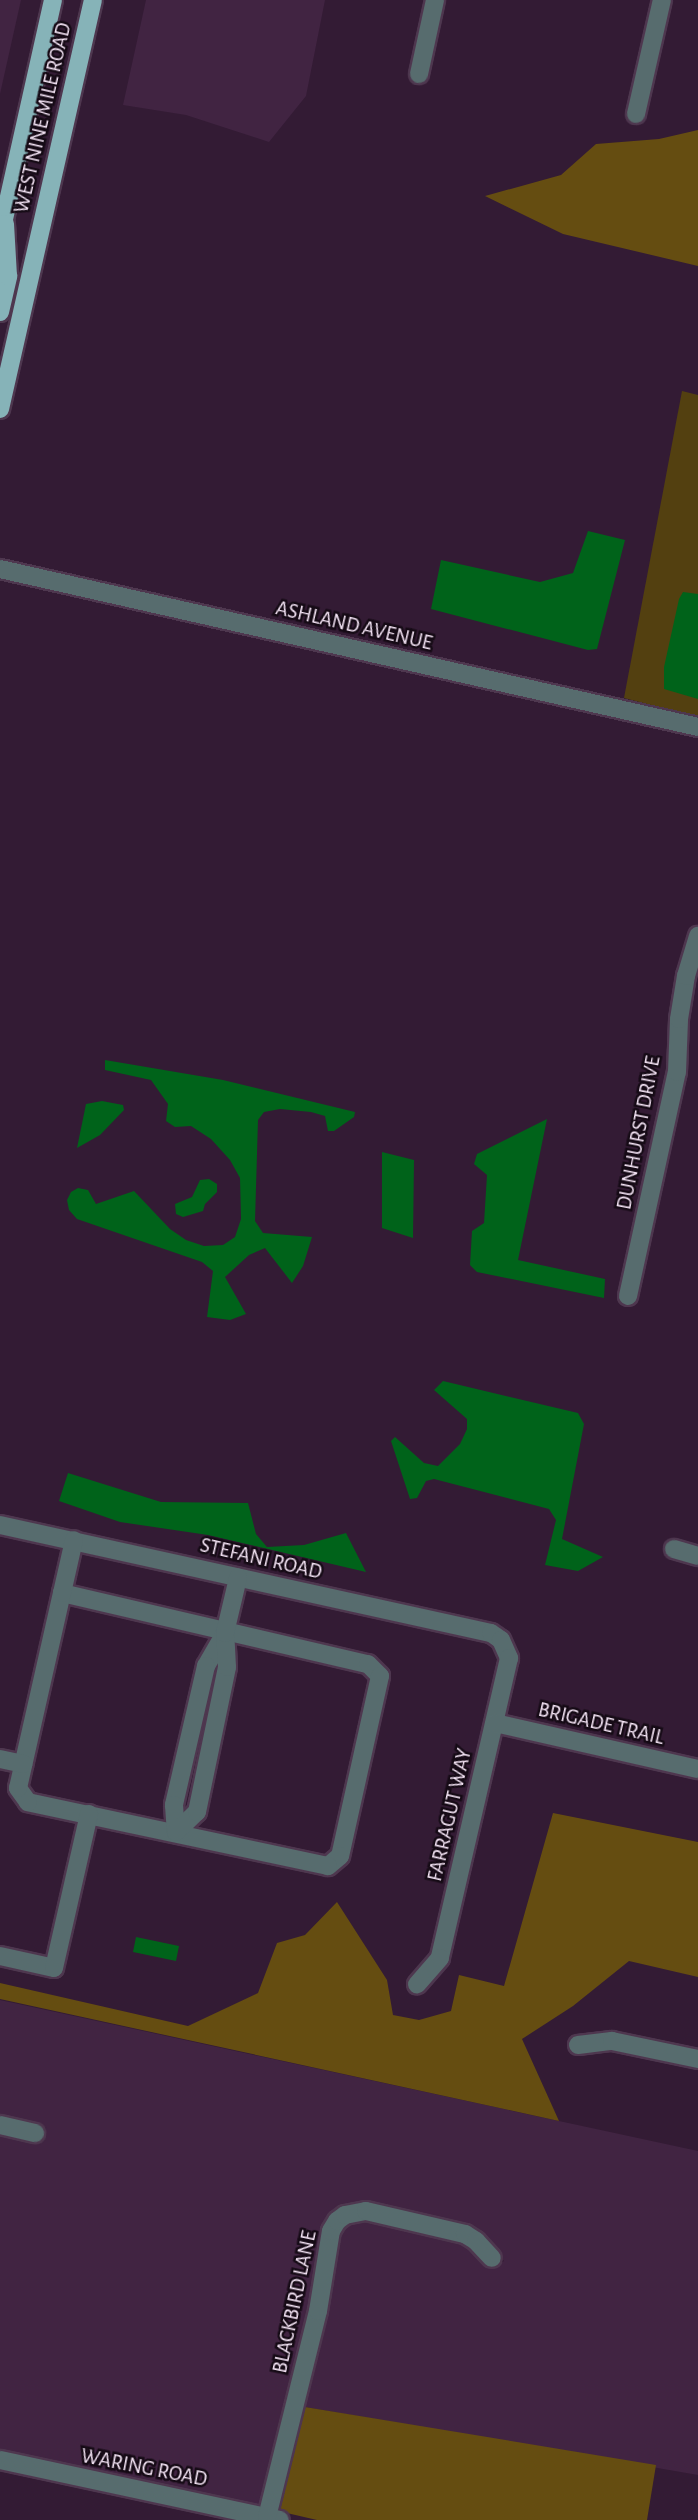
<!DOCTYPE html>
<html>
<head>
<meta charset="utf-8">
<style>
  body { margin:0 }
  #map { position:relative; width:698px; height:2520px; overflow:hidden; background:#331b34; font-family:"Alegreya Sans",sans-serif }
  div>[style] { position:absolute }
  [style*='--x'] { left:calc(var(--x)*1px); top:calc(var(--y)*1px); width:calc(var(--w)*1px); rotate:calc(var(--a)*1deg) }
  .built>* { inset:0; background:#412442 }
  .green>* { inset:0; background:#534010 }
  .forest>* { inset:0; background:#654d11 }
  .water>* { inset:0; background:#00631a }
  .roads { filter:drop-shadow(2px 0 #4e374f) drop-shadow(-2px 0 #4e374f) drop-shadow(0 2px #4e374f) drop-shadow(0 -2px #4e374f) }
  .minor>* { height:18px; margin:-9px; padding:0 9px; transform-origin:9px; border-radius:9px; background:#576c6e }
  .major>* { height:18px; margin:-9px; padding:0 9px; transform-origin:9px; border-radius:9px; background:#86b3b8 }
  span { translate:-50% -50%; white-space:nowrap; text-align:center; line-height:1.15; -webkit-text-stroke:5px #150a15; paint-order:stroke }
  .street-label { font-size:21px; color:#f4e4f5 }
</style>
</head>
<body>
<div id="map">
  <div class="built">
    <div style="clip-path:polygon(0 0,21px 0,0 94px)"></div>
    <div style="clip-path:polygon(146px 0,325px 0,306px 96px,269px 142px,186px 115px,123px 105px)"></div>
    <div style="clip-path:polygon(0 2000px,698px 2151px,698px 2475px,305px 2407px,291px 2456px,326px 2313px,340px 2234px,344px 2226px,351px 2221px,366px 2219px,462px 2241px,490px 2269px,504px 2261px,483px 2236px,366px 2204px,342px 2207px,323px 2229px,309px 2309px,261px 2507px,0 2452px,0 2133px,42px 2142px,46px 2128px,0 2117px)"></div>
  </div>
  <div class="green">
    <div style="clip-path:polygon(682px 391px,698px 395px,698px 717px,624px 698px)"></div>
  </div>
  <div class="forest">
    <div style="clip-path:polygon(698px 130px,698px 266px,563px 234px,485px 196px,561px 175px,596px 144px,659px 139px)"></div>
    <div style="clip-path:polygon(553px 1813px,698px 1842px,698px 1977px,629px 1961px,573px 2006px,522px 2039px,559px 2121px,0 1999px,0 1983px,188px 2026px,258px 1993px,277px 1943px,305px 1935px,337px 1902px,387px 1980px,393px 2015px,419px 2020px,451px 2011px,459px 1975px,504px 1986px)"></div>
    <div style="clip-path:polygon(305px 2407px,656px 2465px,647px 2520px,317px 2520px,278px 2511px)"></div>
  </div>
  <div class="water">
    <div style="clip-path:polygon(588px 531px,625px 540px,597px 649px,588px 650px,431px 609px,441px 560px,540px 582px,573px 573px)"></div>
    <div style="clip-path:polygon(683px 592px,698px 594px,698px 699px,664px 689px,664px 667px,679px 599px)"></div>
    <div style="clip-path:polygon(105px 1060px,223px 1080px,355px 1112px,354px 1117px,334px 1131px,328px 1131px,325px 1116px,311px 1112px,280px 1109px,264px 1112px,258px 1120px,255px 1221px,263px 1233px,312px 1237px,303px 1266px,292px 1283px,265px 1248px,249px 1255px,225px 1277px,246px 1314px,230px 1320px,207px 1317px,213px 1271px,202px 1262px,77px 1219px,69px 1210px,67px 1200px,71px 1192px,78px 1188px,88px 1190px,96px 1204px,134px 1191px,170px 1229px,186px 1240px,204px 1246px,223px 1245px,235px 1237px,241px 1219px,240px 1178px,230px 1160px,211px 1139px,191px 1126px,175px 1127px,166px 1121px,168px 1104px,151px 1080px,105px 1070px)"></div>
    <div style="clip-path:polygon(102px 1101px,123px 1105px,124px 1110px,100px 1135px,77px 1148px,86px 1104px)"></div>
    <div style="clip-path:polygon(547px 1119px,518px 1260px,605px 1279px,604px 1298px,477px 1272px,470px 1265px,472px 1231px,484px 1223px,487px 1175px,474px 1164px,477px 1154px)"></div>
    <div style="clip-path:polygon(382px 1152px,414px 1160px,413px 1238px,382px 1228px)"></div>
    <div style="clip-path:polygon(209px 1179px,217px 1184px,217px 1192px,205px 1204px,203px 1211px,183px 1217px,176px 1214px,175px 1204px,192px 1197px,200px 1180px)"></div>
    <div style="clip-path:polygon(443px 1381px,578px 1413px,584px 1424px,562px 1539px,603px 1557px,578px 1571px,545px 1565px,556px 1520px,549px 1509px,434px 1479px,426px 1481px,417px 1498px,410px 1499px,391px 1441px,395px 1437px,424px 1463px,438px 1466px,460px 1444px,467px 1429px,467px 1419px,434px 1390px)"></div>
    <div style="clip-path:polygon(68px 1473px,161px 1502px,248px 1503px,256px 1534px,267px 1547px,304px 1545px,346px 1533px,366px 1572px,208px 1535px,120px 1522px,59px 1501px)"></div>
    <div style="clip-path:polygon(136px 1937px,179px 1946px,176px 1961px,133px 1952px)"></div>
  </div>
  <div class="roads">
    <div class="minor">
      <div style="--x:419;--y:74;--w:76;--a:-77.8"></div>
      <div style="--x:636;--y:114;--w:117;--a:-77.2"></div>
      <div style="--x:0;--y:569;--w:716;--a:12.75"></div>
      <div style="--x:628;--y:1296;--w:229;--a:-77.7"></div>
      <div style="--x:677;--y:1072;--w:53;--a:-87.8"></div>
      <div style="--x:679;--y:1019;--w:44;--a:-80.8"></div>
      <div style="--x:686;--y:976;--w:42;--a:-73.3"></div>
      <div style="--x:0;--y:1525;--w:503;--a:12.41"></div>
      <div style="--x:491;--y:1633;--w:12;--a:35"></div>
      <div style="--x:501;--y:1640;--w:20;--a:66"></div>
      <div style="--x:509;--y:1658;--w:308;--a:103"></div>
      <div style="--x:440;--y:1958;--w:35;--a:131"></div>
      <div style="--x:674;--y:1549;--w:25;--a:16"></div>
      <div style="--x:62;--y:1593;--w:314;--a:13.1"></div>
      <div style="--x:368;--y:1664;--w:17;--a:45"></div>
      <div style="--x:380;--y:1676;--w:184;--a:102.5"></div>
      <div style="--x:340;--y:1856;--w:16;--a:140"></div>
      <div style="--x:328;--y:1866;--w:307;--a:-168"></div>
      <div style="--x:28;--y:1802;--w:17;--a:-126"></div>
      <div style="--x:18;--y:1788;--w:200;--a:-77.3"></div>
      <div style="--x:62;--y:1593;--w:54;--a:-77.2"></div>
      <div style="--x:225;--y:1633;--w:38;--a:120"></div>
      <div style="--x:206;--y:1666;--w:143;--a:103"></div>
      <div style="--x:174;--y:1805;--w:27;--a:86"></div>
      <div style="--x:176;--y:1832;--w:29;--a:-44"></div>
      <div style="--x:197;--y:1812;--w:148;--a:-78.3"></div>
      <div style="--x:227;--y:1667;--w:34;--a:-93"></div>
      <div style="--x:225;--y:1633;--w:57;--a:-76.7"></div>
      <div style="--x:495;--y:1723;--w:208;--a:12.8"></div>
      <div style="--x:0;--y:1759;--w:24;--a:12"></div>
      <div style="--x:0;--y:1956;--w:55;--a:12.5"></div>
      <div style="--x:54;--y:1968;--w:158;--a:-77.2"></div>
      <div style="--x:578;--y:2045;--w:34;--a:-7"></div>
      <div style="--x:612;--y:2041;--w:88;--a:11.8"></div>
      <div style="--x:0;--y:2125;--w:36;--a:13"></div>
      <div style="--x:0;--y:2460;--w:286;--a:12.1"></div>
      <div style="--x:267;--y:2517;--w:212;--a:-76.1"></div>
      <div style="--x:318;--y:2311;--w:81;--a:-80.8"></div>
      <div style="--x:331;--y:2231;--w:12;--a:-59"></div>
      <div style="--x:337;--y:2221;--w:10;--a:-37"></div>
      <div style="--x:345;--y:2215;--w:21;--a:-11"></div>
      <div style="--x:366;--y:2211;--w:102;--a:13.1"></div>
      <div style="--x:465;--y:2234;--w:13;--a:32"></div>
      <div style="--x:476;--y:2241;--w:23;--a:47"></div>
    </div>
    <div class="major">
      <div style="--x:0;--y:237;--w:243;--a:-77.4"></div>
      <div style="--x:0;--y:312;--w:37;--a:-77"></div>
      <div style="--x:8;--y:276;--w:52;--a:-93.3"></div>
      <div style="--x:0;--y:409;--w:419;--a:-77.2"></div>
    </div>
  </div>
  <div class="street-label">
    <span style="left:43px;top:118px;rotate:-77deg">WEST NINE MILE ROAD</span>
    <span style="left:354px;top:626px;rotate:13deg">ASHLAND AVENUE</span>
    <span style="left:639px;top:1133px;rotate:-79deg">DUNHURST DRIVE</span>
    <span style="left:261px;top:1559px;rotate:13deg">STEFANI ROAD</span>
    <span style="left:601px;top:1724px;rotate:13deg">BRIGADE TRAIL</span>
    <span style="left:450px;top:1815px;rotate:-77deg">FARRAGUT WAY</span>
    <span style="left:295px;top:2302px;rotate:-78deg">BLACKBIRD LANE</span>
    <span style="left:144px;top:2468px;rotate:11deg">WARING ROAD</span>
  </div>
</div>
</body>
</html>
